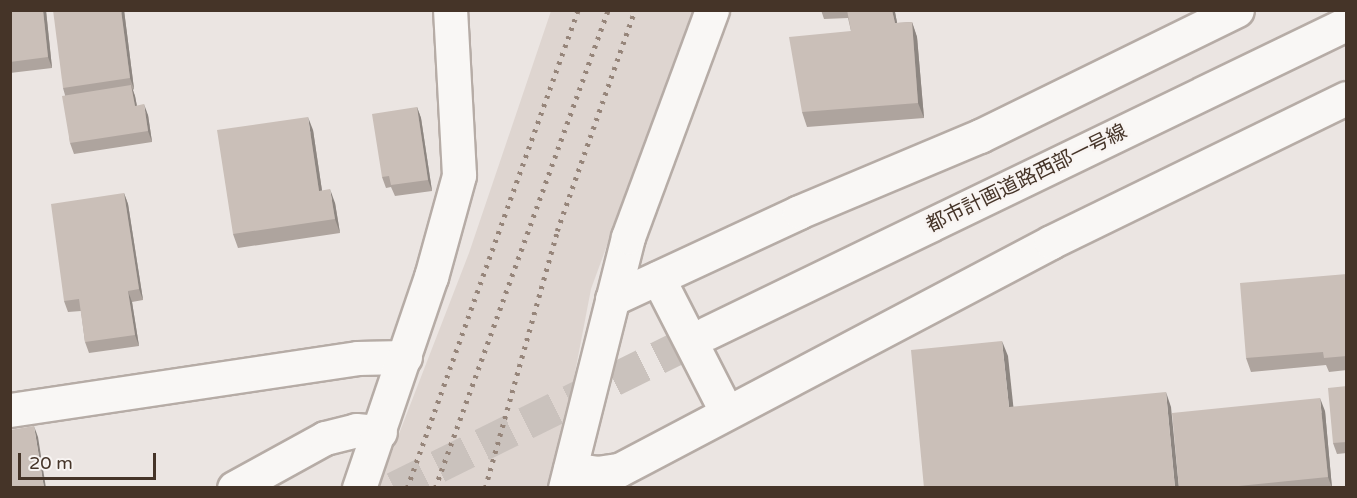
<!DOCTYPE html>
<html>
<head>
<meta charset="utf-8">
<style>
  body { margin:0 }
  #map { position:relative; width:1357px; height:498px; overflow:hidden; background:#ebe5e2; font-family:"Varela Round","Noto Sans JP",sans-serif }
  div>[style] { position:absolute }
  [style*='--x'] { left:calc(var(--x)*1px); top:calc(var(--y)*1px); width:calc(var(--w)*1px); rotate:calc(var(--a)*1deg) }
  .built>* { inset:0; background:#ded5d0 }
  .minor-tunnel>* { height:33px; margin-top:-16.5px; transform-origin:0; background:repeating-linear-gradient(90deg,#cac2bd 0 33px,transparent 0 49px) }
  .roads { filter:drop-shadow(2px 0 #b6aca6) drop-shadow(-2px 0 #b6aca6) drop-shadow(0 2px #b6aca6) drop-shadow(0 -2px #b6aca6) }
  .minor>* { height:33px; margin:-16.5px; padding:0 16.5px; transform-origin:16.5px; border-radius:16.5px; background:#f9f7f5 }
  .rail>* { height:4.5px; margin-top:-2.25px; transform-origin:0; background:repeating-linear-gradient(90deg,#96857a 0 3px,transparent 0 9px) }
  .wall>* { inset:0; background:#aea49e }
  .shaded-wall>* { inset:0; background:#8d8681 }
  .building>* { inset:0; background:#cabfb8 }
  span { translate:-50% -50%; white-space:nowrap; text-align:center; line-height:1.15; -webkit-text-stroke:4.5px #f8f4f2; paint-order:stroke }
  .street-label { font-size:20px; color:#453428 }
  .frame { position:absolute; inset:0; border:12px solid #453428; pointer-events:none }
  .scale { position:absolute; left:18px; top:453px; width:138px; height:27px; box-sizing:border-box; border:3px solid #453428; border-top:0; padding-left:8px; font-size:18px; line-height:21px; white-space:nowrap; color:#453428; -webkit-text-stroke:4px #f8f4f2; paint-order:stroke }
</style>
</head>
<body>
<div id="map">
  <div class="built">
    <div style="clip-path:polygon(551px 11px,693px 11px,591px 289px,553px 487px,378px 488px,469px 253px)"></div>
  </div>
  <div class="minor-tunnel">
    <div style="--x:394;--y:488;--w:349;--a:-26.3"></div>
  </div>
  <div class="roads">
    <div class="minor">
      <div style="--x:658;--y:278;--w:149;--a:62.9"></div>
      <div style="--x:612;--y:299;--w:206;--a:-24.9"></div>
      <div style="--x:799;--y:212;--w:196;--a:-22.8"></div>
      <div style="--x:980;--y:136;--w:286;--a:-26.1"></div>
      <div style="--x:707;--y:333;--w:710;--a:-25.81"></div>
      <div style="--x:10;--y:410;--w:351;--a:-8.5"></div>
      <div style="--x:357;--y:358;--w:48;--a:-1.2"></div>
      <div style="--x:570;--y:469;--w:27;--a:8"></div>
      <div style="--x:597;--y:473;--w:22;--a:-8"></div>
      <div style="--x:619;--y:470;--w:488;--a:-27.8"></div>
      <div style="--x:1051;--y:242;--w:328;--a:-26"></div>
      <div style="--x:234;--y:488;--w:104;--a:-28.8"></div>
      <div style="--x:325;--y:438;--w:32;--a:-14"></div>
      <div style="--x:356;--y:430;--w:24;--a:5"></div>
      <div style="--x:359;--y:488;--w:223;--a:-71.2"></div>
      <div style="--x:431;--y:277;--w:106;--a:-74.6"></div>
      <div style="--x:459;--y:175;--w:165;--a:-93.1"></div>
      <div style="--x:565;--y:488;--w:259;--a:-75.9"></div>
      <div style="--x:628;--y:237;--w:242;--a:-69.7"></div>
    </div>
  </div>
  <div class="rail">
    <div style="--x:407;--y:488;--w:508;--a:-70.32"></div>
    <div style="--x:435;--y:488;--w:508;--a:-70.1"></div>
    <div style="--x:485;--y:488;--w:267;--a:-74.3"></div>
    <div style="--x:557;--y:231;--w:234;--a:-70.6"></div>
  </div>
  <div class="wall">
    <div style="clip-path:polygon(10px 10px,46px 10px,52px 68px,10px 73px)"></div>
    <div style="clip-path:polygon(124px 10px,134px 89px,133px 90px,135px 96px,137px 106px,148px 115px,152px 142px,74px 154px,70px 143px,65px 95px,63px 88px)"></div>
    <div style="clip-path:polygon(821px 10px,907px 10px,895px 12px,897px 23px,912px 22px,917px 37px,924px 118px,807px 127px,802px 112px,851px 31px,848px 18px,824px 19px)"></div>
    <div style="clip-path:polygon(417px 107px,421px 118px,432px 191px,395px 196px,391px 187px,386px 188px,382px 177px)"></div>
    <div style="clip-path:polygon(313px 130px,322px 191px,335px 203px,340px 233px,238px 248px,233px 234px)"></div>
    <div style="clip-path:polygon(124px 193px,128px 204px,143px 300px,132px 302px,139px 346px,89px 353px,85px 342px,81px 311px,68px 312px,64px 301px)"></div>
    <div style="clip-path:polygon(1347px 274px,1347px 370px,1329px 372px,1326px 365px,1251px 372px,1246px 358px)"></div>
    <div style="clip-path:polygon(1347px 386px,1347px 453px,1337px 454px,1333px 443px)"></div>
    <div style="clip-path:polygon(1325px 411px,1332px 488px,1179px 488px)"></div>
  </div>
  <div class="shaded-wall">
    <div style="clip-path:polygon(43px 10px,46px 11px,52px 68px,48px 57px)"></div>
    <div style="clip-path:polygon(121px 10px,124px 10px,134px 89px,130px 78px)"></div>
    <div style="clip-path:polygon(892px 10px,894px 10px,895px 12px,900px 38px,895px 23px)"></div>
    <div style="clip-path:polygon(912px 22px,917px 37px,924px 118px,918px 103px)"></div>
    <div style="clip-path:polygon(131px 85px,135px 96px,139px 117px,135px 106px)"></div>
    <div style="clip-path:polygon(144px 104px,148px 115px,152px 142px,148px 131px)"></div>
    <div style="clip-path:polygon(417px 107px,421px 118px,432px 191px,428px 180px)"></div>
    <div style="clip-path:polygon(308px 117px,313px 130px,324px 204px,319px 191px)"></div>
    <div style="clip-path:polygon(330px 189px,335px 203px,340px 233px,335px 219px)"></div>
    <div style="clip-path:polygon(124px 193px,128px 204px,143px 300px,139px 289px)"></div>
    <div style="clip-path:polygon(128px 291px,132px 302px,139px 346px,135px 335px)"></div>
    <div style="clip-path:polygon(1002px 341px,1008px 356px,1015px 422px,1009px 407px)"></div>
    <div style="clip-path:polygon(1166px 392px,1171px 407px,1179px 488px,1175px 488px)"></div>
    <div style="clip-path:polygon(1320px 398px,1325px 411px,1332px 488px,1328px 477px)"></div>
    <div style="clip-path:polygon(34px 426px,38px 437px,46px 488px,44px 488px)"></div>
  </div>
  <div class="building">
    <div style="clip-path:polygon(10px 10px,43px 10px,48px 57px,10px 62px)"></div>
    <div style="clip-path:polygon(53px 10px,121px 10px,130px 78px,63px 88px)"></div>
    <div style="clip-path:polygon(847px 10px,892px 10px,895px 23px,912px 22px,918px 103px,802px 112px,789px 37px,851px 31px)"></div>
    <div style="clip-path:polygon(131px 85px,135px 106px,144px 104px,148px 131px,70px 143px,62px 96px)"></div>
    <div style="clip-path:polygon(417px 107px,428px 180px,391px 185px,389px 176px,382px 177px,372px 114px)"></div>
    <div style="clip-path:polygon(308px 117px,319px 191px,330px 189px,335px 219px,233px 234px,217px 130px)"></div>
    <div style="clip-path:polygon(124px 193px,139px 289px,128px 291px,135px 335px,85px 342px,79px 299px,64px 301px,51px 204px)"></div>
    <div style="clip-path:polygon(1347px 274px,1347px 356px,1324px 358px,1323px 352px,1246px 358px,1240px 283px)"></div>
    <div style="clip-path:polygon(1002px 341px,1009px 407px,1166px 392px,1175px 488px,924px 488px,911px 350px)"></div>
    <div style="clip-path:polygon(1347px 386px,1347px 442px,1333px 443px,1328px 388px)"></div>
    <div style="clip-path:polygon(1320px 398px,1328px 477px,1219px 488px,1179px 488px,1172px 413px)"></div>
    <div style="clip-path:polygon(34px 426px,44px 488px,10px 488px,10px 430px)"></div>
  </div>
  <div class="street-label">
    <span style="left:1027px;top:179px;rotate:-26deg">都市計画道路西部一号線</span>
  </div>
  <div class="frame"></div>
  <div class="scale">20 m</div>
</div>
</body>
</html>
